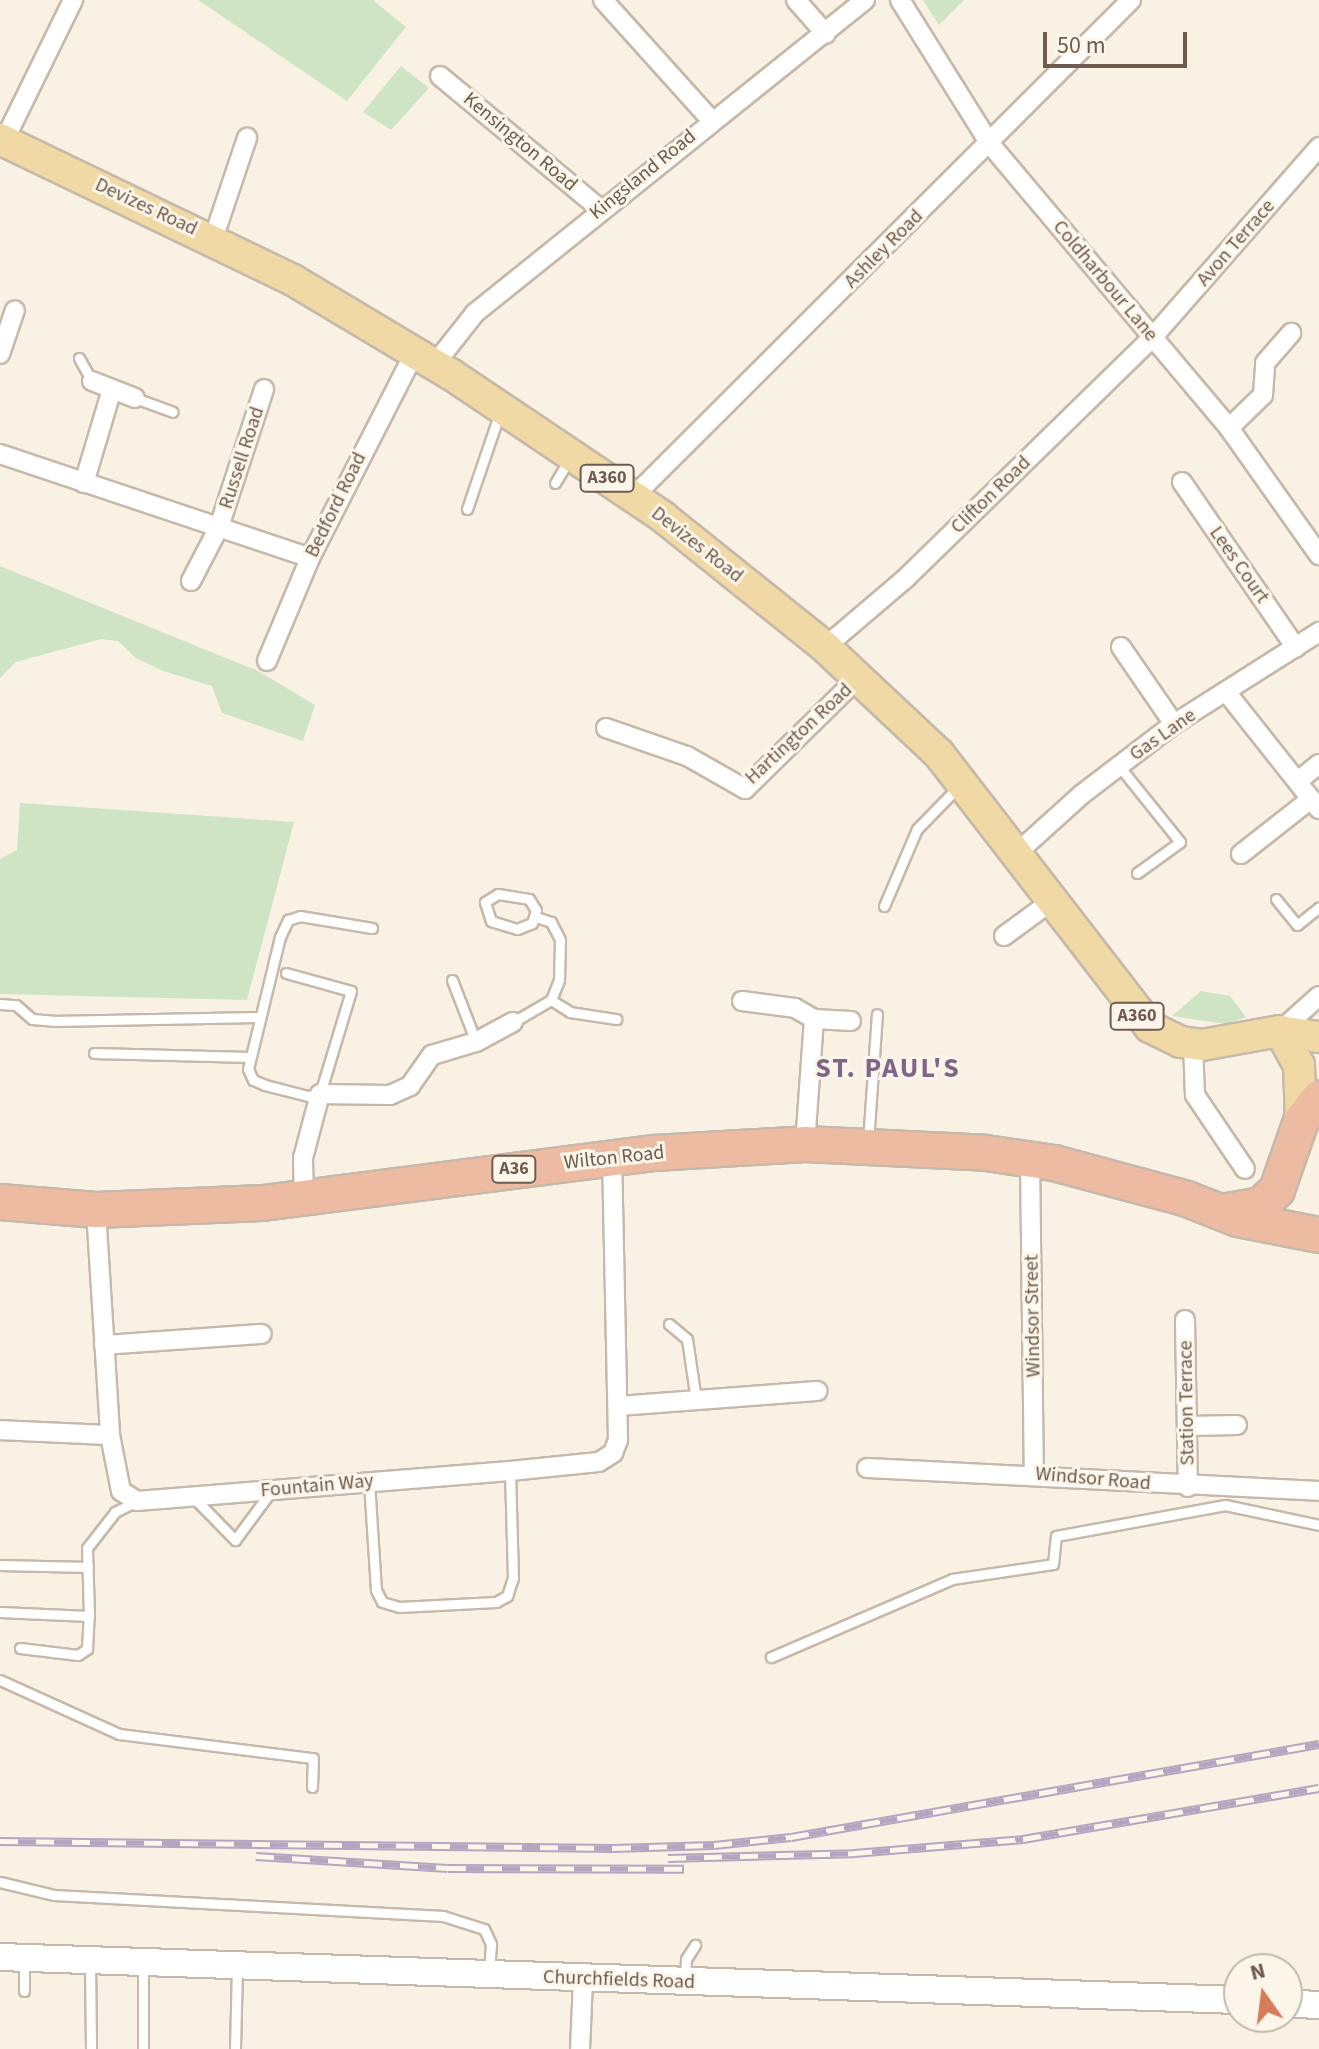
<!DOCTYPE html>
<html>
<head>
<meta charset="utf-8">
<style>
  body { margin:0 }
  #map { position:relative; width:1319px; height:2049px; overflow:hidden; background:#f9f2e4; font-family:"Source Sans 3",sans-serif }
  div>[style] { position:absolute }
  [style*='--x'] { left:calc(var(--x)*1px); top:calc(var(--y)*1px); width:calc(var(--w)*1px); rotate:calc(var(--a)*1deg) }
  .green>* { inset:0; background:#cfe4c5 }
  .roads { filter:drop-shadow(2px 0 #c6b9aa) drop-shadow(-2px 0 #c6b9aa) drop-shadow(0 2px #c6b9aa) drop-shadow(0 -2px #c6b9aa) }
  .lane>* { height:9px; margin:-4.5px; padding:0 4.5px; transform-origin:4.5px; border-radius:4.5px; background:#fff }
  .street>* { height:18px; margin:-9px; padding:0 9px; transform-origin:9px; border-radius:9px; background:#fff }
  .secondary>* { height:26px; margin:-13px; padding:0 13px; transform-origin:13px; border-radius:13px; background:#fff }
  .primary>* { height:30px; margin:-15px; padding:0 15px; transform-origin:15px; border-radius:15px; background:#f0d9a4 }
  .highway>* { height:34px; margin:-17px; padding:0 17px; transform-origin:17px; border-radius:17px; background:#ecbba2 }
  .rail>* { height:9px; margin-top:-4.5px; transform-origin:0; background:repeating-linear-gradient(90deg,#fcf6ea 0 18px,#b6a5c0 0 36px); box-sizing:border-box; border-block:2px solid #b6a5c0 }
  span { translate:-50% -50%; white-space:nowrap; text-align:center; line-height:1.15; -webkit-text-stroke:6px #fcf6ea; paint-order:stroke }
  .shield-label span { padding:2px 6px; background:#fcf6ea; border:2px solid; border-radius:6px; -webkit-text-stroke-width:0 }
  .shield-label { font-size:18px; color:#6e5b4d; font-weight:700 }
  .street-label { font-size:20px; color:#6e5b4d }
  .district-label { font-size:28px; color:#80658b; font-weight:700; letter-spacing:2px }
  .north { position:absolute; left:1223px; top:1953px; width:80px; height:80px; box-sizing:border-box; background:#fcf6ea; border:2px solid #c3b8ab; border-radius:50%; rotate:346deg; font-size:22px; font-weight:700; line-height:32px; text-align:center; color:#6e5b4d }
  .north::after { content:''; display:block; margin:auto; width:28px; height:36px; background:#d47d58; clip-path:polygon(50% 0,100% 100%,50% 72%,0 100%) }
  .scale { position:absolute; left:1043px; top:32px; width:144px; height:36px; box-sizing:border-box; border:4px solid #6e5b4d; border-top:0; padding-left:10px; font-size:24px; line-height:28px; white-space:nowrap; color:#6e5b4d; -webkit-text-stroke:6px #fcf6ea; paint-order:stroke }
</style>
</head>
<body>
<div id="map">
  <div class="green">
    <div style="clip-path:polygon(198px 0,373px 0,406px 27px,347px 101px)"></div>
    <div style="clip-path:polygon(923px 0,964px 0,939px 25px)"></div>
    <div style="clip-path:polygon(401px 66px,429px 88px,391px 130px,363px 112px)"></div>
    <div style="clip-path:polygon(0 566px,258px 671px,315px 705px,303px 741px,222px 713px,212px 686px,163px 671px,136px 658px,118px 641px,101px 639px,16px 662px,0 678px)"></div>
    <div style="clip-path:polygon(20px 803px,294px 822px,247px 1000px,0 994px,0 859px,17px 850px)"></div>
    <div style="clip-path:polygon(1201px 991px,1230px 996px,1246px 1017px,1226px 1024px,1172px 1016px)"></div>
  </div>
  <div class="roads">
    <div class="lane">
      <div style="--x:79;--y:358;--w:26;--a:61"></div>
      <div style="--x:135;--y:398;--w:40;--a:20.2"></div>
      <div style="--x:555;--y:483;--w:27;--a:-59"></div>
      <div style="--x:467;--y:509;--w:99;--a:-71.2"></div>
      <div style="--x:1119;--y:766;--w:97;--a:51.2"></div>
      <div style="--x:1180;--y:842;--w:53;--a:144.2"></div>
      <div style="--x:498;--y:894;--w:31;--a:9"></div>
      <div style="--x:529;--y:899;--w:13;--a:58"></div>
      <div style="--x:536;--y:910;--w:14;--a:107"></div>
      <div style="--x:532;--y:923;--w:16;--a:158"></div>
      <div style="--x:517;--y:929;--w:27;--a:-163"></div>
      <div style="--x:491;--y:921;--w:20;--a:-108"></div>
      <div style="--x:485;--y:902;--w:15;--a:-32"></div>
      <div style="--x:1276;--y:899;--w:33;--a:51"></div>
      <div style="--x:1297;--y:925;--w:28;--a:-39"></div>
      <div style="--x:884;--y:906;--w:84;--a:-66.8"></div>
      <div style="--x:917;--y:829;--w:62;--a:-45.7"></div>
      <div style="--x:536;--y:917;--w:16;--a:18"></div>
      <div style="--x:551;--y:922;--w:20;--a:63"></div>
      <div style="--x:560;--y:940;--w:40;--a:91.4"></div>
      <div style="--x:559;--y:980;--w:22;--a:112"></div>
      <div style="--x:551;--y:1000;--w:22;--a:32"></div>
      <div style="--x:570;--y:1012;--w:47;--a:8.7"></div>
      <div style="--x:286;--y:973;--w:67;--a:15.5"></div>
      <div style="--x:351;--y:991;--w:108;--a:106.8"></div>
      <div style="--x:320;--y:1094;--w:12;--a:171"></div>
      <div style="--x:308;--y:1096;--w:44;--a:-165.7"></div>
      <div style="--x:265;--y:1085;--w:13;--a:-157"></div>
      <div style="--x:253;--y:1080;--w:12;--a:-114"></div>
      <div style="--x:248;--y:1069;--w:136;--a:-76.4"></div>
      <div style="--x:280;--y:937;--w:19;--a:-65"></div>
      <div style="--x:288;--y:920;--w:13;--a:-18"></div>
      <div style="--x:300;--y:916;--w:73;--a:9.5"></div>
      <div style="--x:452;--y:980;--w:66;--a:68.8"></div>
      <div style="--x:0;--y:1004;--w:16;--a:4"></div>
      <div style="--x:16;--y:1005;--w:21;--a:41"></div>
      <div style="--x:32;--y:1019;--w:21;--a:5"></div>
      <div style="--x:53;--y:1021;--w:204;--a:-1.1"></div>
      <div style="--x:513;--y:1022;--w:44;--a:-30.1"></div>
      <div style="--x:94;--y:1053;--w:156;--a:1.5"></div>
      <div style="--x:868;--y:1142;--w:128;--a:-86"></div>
      <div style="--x:669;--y:1324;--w:23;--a:40"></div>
      <div style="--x:687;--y:1339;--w:62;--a:81.6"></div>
      <div style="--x:369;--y:1482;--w:108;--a:86.3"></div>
      <div style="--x:376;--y:1590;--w:13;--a:63"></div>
      <div style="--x:382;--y:1602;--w:18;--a:16"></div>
      <div style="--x:399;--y:1607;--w:97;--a:-3"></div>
      <div style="--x:496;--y:1602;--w:13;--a:-29"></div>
      <div style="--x:507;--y:1596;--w:19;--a:-72"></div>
      <div style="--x:513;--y:1578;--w:106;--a:-91.6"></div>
      <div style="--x:194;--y:1498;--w:59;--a:45.7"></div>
      <div style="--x:235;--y:1540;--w:62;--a:-53.5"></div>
      <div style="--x:0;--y:1565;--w:88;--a:1.3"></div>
      <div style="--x:0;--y:1612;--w:89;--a:2.6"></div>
      <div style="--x:89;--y:1616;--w:68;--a:-91.7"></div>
      <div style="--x:87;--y:1548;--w:46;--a:-52.1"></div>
      <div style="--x:115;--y:1512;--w:25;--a:-27"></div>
      <div style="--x:20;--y:1648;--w:58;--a:6.9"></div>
      <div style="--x:78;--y:1655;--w:11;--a:-34"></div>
      <div style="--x:87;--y:1649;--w:33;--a:-87"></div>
      <div style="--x:771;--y:1657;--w:197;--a:-23.3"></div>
      <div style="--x:952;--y:1579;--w:102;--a:-8.4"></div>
      <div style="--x:1053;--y:1564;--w:28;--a:-84"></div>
      <div style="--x:1056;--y:1536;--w:172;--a:-10.4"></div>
      <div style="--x:1225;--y:1505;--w:96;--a:12"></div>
      <div style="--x:0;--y:1680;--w:131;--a:24.4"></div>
      <div style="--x:119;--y:1734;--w:195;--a:7.1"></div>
      <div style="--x:313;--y:1758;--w:29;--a:92"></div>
      <div style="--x:0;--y:1882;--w:56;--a:13.5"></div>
      <div style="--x:54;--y:1895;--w:390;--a:3.1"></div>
      <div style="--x:443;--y:1916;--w:43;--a:17.6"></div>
      <div style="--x:484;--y:1929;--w:17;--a:65"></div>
      <div style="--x:491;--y:1944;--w:29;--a:94"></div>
      <div style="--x:24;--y:1959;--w:32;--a:90"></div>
      <div style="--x:90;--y:1964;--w:85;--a:89.3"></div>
      <div style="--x:685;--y:1979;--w:20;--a:-87"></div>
      <div style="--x:686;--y:1959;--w:17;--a:-57"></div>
      <div style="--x:143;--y:2049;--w:84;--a:-90"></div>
      <div style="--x:235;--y:2049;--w:80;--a:-88.6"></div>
    </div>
    <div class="street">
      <div style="--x:603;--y:0;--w:161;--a:48"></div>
      <div style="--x:796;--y:0;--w:45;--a:48.6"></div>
      <div style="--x:900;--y:0;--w:170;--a:58"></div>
      <div style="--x:990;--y:144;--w:371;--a:49.9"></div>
      <div style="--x:1229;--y:428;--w:156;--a:54.7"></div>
      <div style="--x:440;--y:76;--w:208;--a:39.7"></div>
      <div style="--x:4;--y:141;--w:157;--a:-63.9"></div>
      <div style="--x:213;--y:239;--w:107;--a:-71.4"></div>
      <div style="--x:0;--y:354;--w:46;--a:-71.2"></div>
      <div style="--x:434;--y:365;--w:66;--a:-51.7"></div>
      <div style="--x:475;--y:313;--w:500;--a:-38.75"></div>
      <div style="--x:92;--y:381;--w:46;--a:21.6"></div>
      <div style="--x:1229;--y:428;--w:47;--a:-44.1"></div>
      <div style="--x:1263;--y:395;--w:32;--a:-86"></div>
      <div style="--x:1265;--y:363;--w:40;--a:-49"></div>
      <div style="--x:0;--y:454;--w:327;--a:18.5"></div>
      <div style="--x:1182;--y:482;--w:201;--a:55.5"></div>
      <div style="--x:84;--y:483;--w:98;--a:-73.4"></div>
      <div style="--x:634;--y:496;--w:702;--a:-44.94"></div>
      <div style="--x:191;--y:581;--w:61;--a:-62.6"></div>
      <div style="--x:219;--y:527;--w:145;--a:-71.9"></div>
      <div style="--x:825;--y:647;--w:105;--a:-40.4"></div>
      <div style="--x:905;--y:579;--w:345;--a:-44.3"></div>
      <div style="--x:1152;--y:338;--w:254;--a:-48.8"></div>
      <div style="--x:1121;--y:647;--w:93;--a:55.5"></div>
      <div style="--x:267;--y:661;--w:112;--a:-67.3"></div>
      <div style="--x:310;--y:558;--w:229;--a:-63"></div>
      <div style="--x:1227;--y:693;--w:148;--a:51.6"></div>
      <div style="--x:606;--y:728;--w:86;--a:19.1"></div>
      <div style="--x:687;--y:756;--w:67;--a:29.6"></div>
      <div style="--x:745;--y:789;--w:160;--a:-44.5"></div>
      <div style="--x:1298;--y:781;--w:27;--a:-39"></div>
      <div style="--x:1018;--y:852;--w:85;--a:-42.1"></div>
      <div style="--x:1081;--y:795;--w:117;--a:-37.4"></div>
      <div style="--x:1174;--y:724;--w:172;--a:-32.4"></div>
      <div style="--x:1241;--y:854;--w:89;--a:-38.2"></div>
      <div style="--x:1004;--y:936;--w:61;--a:-36.3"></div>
      <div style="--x:742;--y:1001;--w:53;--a:7.5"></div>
      <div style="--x:795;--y:1008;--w:22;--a:30"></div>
      <div style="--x:814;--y:1019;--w:125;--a:94.1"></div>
      <div style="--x:814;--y:1019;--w:37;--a:3"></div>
      <div style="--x:1280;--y:1031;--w:52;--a:-41.9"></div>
      <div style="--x:1193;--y:1044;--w:51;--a:87.8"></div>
      <div style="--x:1195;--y:1095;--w:89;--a:56"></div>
      <div style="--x:1030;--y:1158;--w:315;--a:89.3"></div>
      <div style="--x:304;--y:1200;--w:42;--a:-91.4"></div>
      <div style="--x:303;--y:1158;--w:66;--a:-75.1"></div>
      <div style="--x:320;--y:1094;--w:70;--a:0.8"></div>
      <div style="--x:390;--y:1095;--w:22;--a:-24"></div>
      <div style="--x:410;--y:1086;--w:38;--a:-55"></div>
      <div style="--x:432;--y:1055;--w:46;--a:-16.5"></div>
      <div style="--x:476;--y:1042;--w:42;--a:-28.4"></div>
      <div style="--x:96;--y:1210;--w:225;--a:86.4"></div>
      <div style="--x:110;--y:1435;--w:57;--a:78.9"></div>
      <div style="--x:121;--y:1491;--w:19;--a:32"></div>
      <div style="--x:137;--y:1501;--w:374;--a:-4.6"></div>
      <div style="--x:510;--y:1471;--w:89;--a:-5.8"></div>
      <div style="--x:599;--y:1462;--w:17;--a:-33"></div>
      <div style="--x:613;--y:1453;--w:14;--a:-69"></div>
      <div style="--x:618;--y:1440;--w:282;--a:-91.2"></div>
      <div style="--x:1185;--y:1320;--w:167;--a:89"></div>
      <div style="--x:104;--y:1345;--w:158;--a:-4"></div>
      <div style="--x:618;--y:1406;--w:200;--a:-4.3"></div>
      <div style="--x:1188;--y:1426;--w:49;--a:-1.2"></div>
      <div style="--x:0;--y:1430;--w:110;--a:2.6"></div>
      <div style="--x:867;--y:1468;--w:453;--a:2.9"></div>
      <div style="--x:580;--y:2049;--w:70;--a:-87.5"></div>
    </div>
    <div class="secondary">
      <div style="--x:0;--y:1957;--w:1240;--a:1.99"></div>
      <div style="--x:1287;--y:2003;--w:32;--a:4"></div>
    </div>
    <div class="primary">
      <div style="--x:0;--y:139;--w:325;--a:25.7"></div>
      <div style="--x:293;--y:280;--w:185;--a:30.9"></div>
      <div style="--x:452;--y:375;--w:254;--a:33.9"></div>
      <div style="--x:663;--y:517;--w:208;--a:38.7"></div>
      <div style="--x:825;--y:647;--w:156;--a:43.2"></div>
      <div style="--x:939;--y:754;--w:345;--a:52.3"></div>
      <div style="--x:1150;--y:1027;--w:34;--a:26"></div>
      <div style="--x:1181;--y:1042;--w:21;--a:8"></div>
      <div style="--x:1202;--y:1045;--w:79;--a:-10.2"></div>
      <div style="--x:1280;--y:1031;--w:39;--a:9"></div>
      <div style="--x:1280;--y:1031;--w:39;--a:61"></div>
      <div style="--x:1299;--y:1065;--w:56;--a:88"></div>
    </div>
    <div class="highway">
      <div style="--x:0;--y:1202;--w:96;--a:4.8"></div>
      <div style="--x:96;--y:1210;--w:167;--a:-2.4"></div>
      <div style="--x:263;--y:1203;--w:395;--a:-7.3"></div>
      <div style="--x:655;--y:1153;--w:150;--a:-3.4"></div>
      <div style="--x:805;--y:1144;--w:181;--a:2.8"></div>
      <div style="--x:986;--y:1153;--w:69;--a:8.4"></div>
      <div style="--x:1054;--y:1163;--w:138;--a:15.1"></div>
      <div style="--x:1187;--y:1199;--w:55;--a:21.4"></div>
      <div style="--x:1238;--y:1219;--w:83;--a:11.2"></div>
      <div style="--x:1222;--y:1212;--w:40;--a:-10"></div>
      <div style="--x:1261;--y:1205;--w:22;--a:-43"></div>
      <div style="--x:1277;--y:1190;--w:73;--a:-70.8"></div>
      <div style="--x:1301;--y:1121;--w:29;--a:-52"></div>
    </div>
  </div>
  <div class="rail">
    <div style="--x:0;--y:1841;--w:613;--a:0.65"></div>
    <div style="--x:613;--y:1848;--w:101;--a:-1.7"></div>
    <div style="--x:714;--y:1845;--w:77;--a:-5.9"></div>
    <div style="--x:791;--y:1837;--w:536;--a:-9.99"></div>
    <div style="--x:256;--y:1856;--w:192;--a:3.6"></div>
    <div style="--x:448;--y:1868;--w:236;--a:0.2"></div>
    <div style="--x:668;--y:1858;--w:186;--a:-1.5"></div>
    <div style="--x:854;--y:1853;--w:170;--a:-4.7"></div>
    <div style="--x:1023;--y:1839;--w:300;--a:-9.8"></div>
  </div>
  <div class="shield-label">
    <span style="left:607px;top:478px">A360</span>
    <span style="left:1137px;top:1016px">A360</span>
    <span style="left:514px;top:1169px">A36</span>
  </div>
  <div class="street-label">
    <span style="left:520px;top:142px;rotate:40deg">Kensington Road</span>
    <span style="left:643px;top:175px;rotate:-39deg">Kingsland Road</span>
    <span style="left:146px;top:207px;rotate:25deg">Devizes Road</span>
    <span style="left:1236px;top:243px;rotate:-49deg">Avon Terrace</span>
    <span style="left:884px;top:249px;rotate:-45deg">Ashley Road</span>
    <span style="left:1105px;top:281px;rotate:50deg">Coldharbour Lane</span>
    <span style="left:242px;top:458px;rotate:-72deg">Russell Road</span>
    <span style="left:991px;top:495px;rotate:-44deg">Clifton Road</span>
    <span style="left:336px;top:505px;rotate:-64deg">Bedford Road</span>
    <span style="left:697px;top:545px;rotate:38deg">Devizes Road</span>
    <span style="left:1239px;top:565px;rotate:55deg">Lees Court</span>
    <span style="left:799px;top:734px;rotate:-43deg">Hartington Road</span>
    <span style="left:1163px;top:735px;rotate:-35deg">Gas Lane</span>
    <span style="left:614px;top:1158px;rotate:-6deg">Wilton Road</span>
    <span style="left:1033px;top:1316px;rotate:-91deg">Windsor Street</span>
    <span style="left:1187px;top:1403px;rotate:-91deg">Station Terrace</span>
    <span style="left:1093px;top:1479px;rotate:5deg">Windsor Road</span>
    <span style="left:317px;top:1486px;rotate:-5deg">Fountain Way</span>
    <span style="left:619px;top:1980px;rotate:2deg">Churchfields Road</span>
  </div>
  <div class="district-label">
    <span style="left:888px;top:1068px">ST. PAUL'S</span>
  </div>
  <div class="north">N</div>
  <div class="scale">50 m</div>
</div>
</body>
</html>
